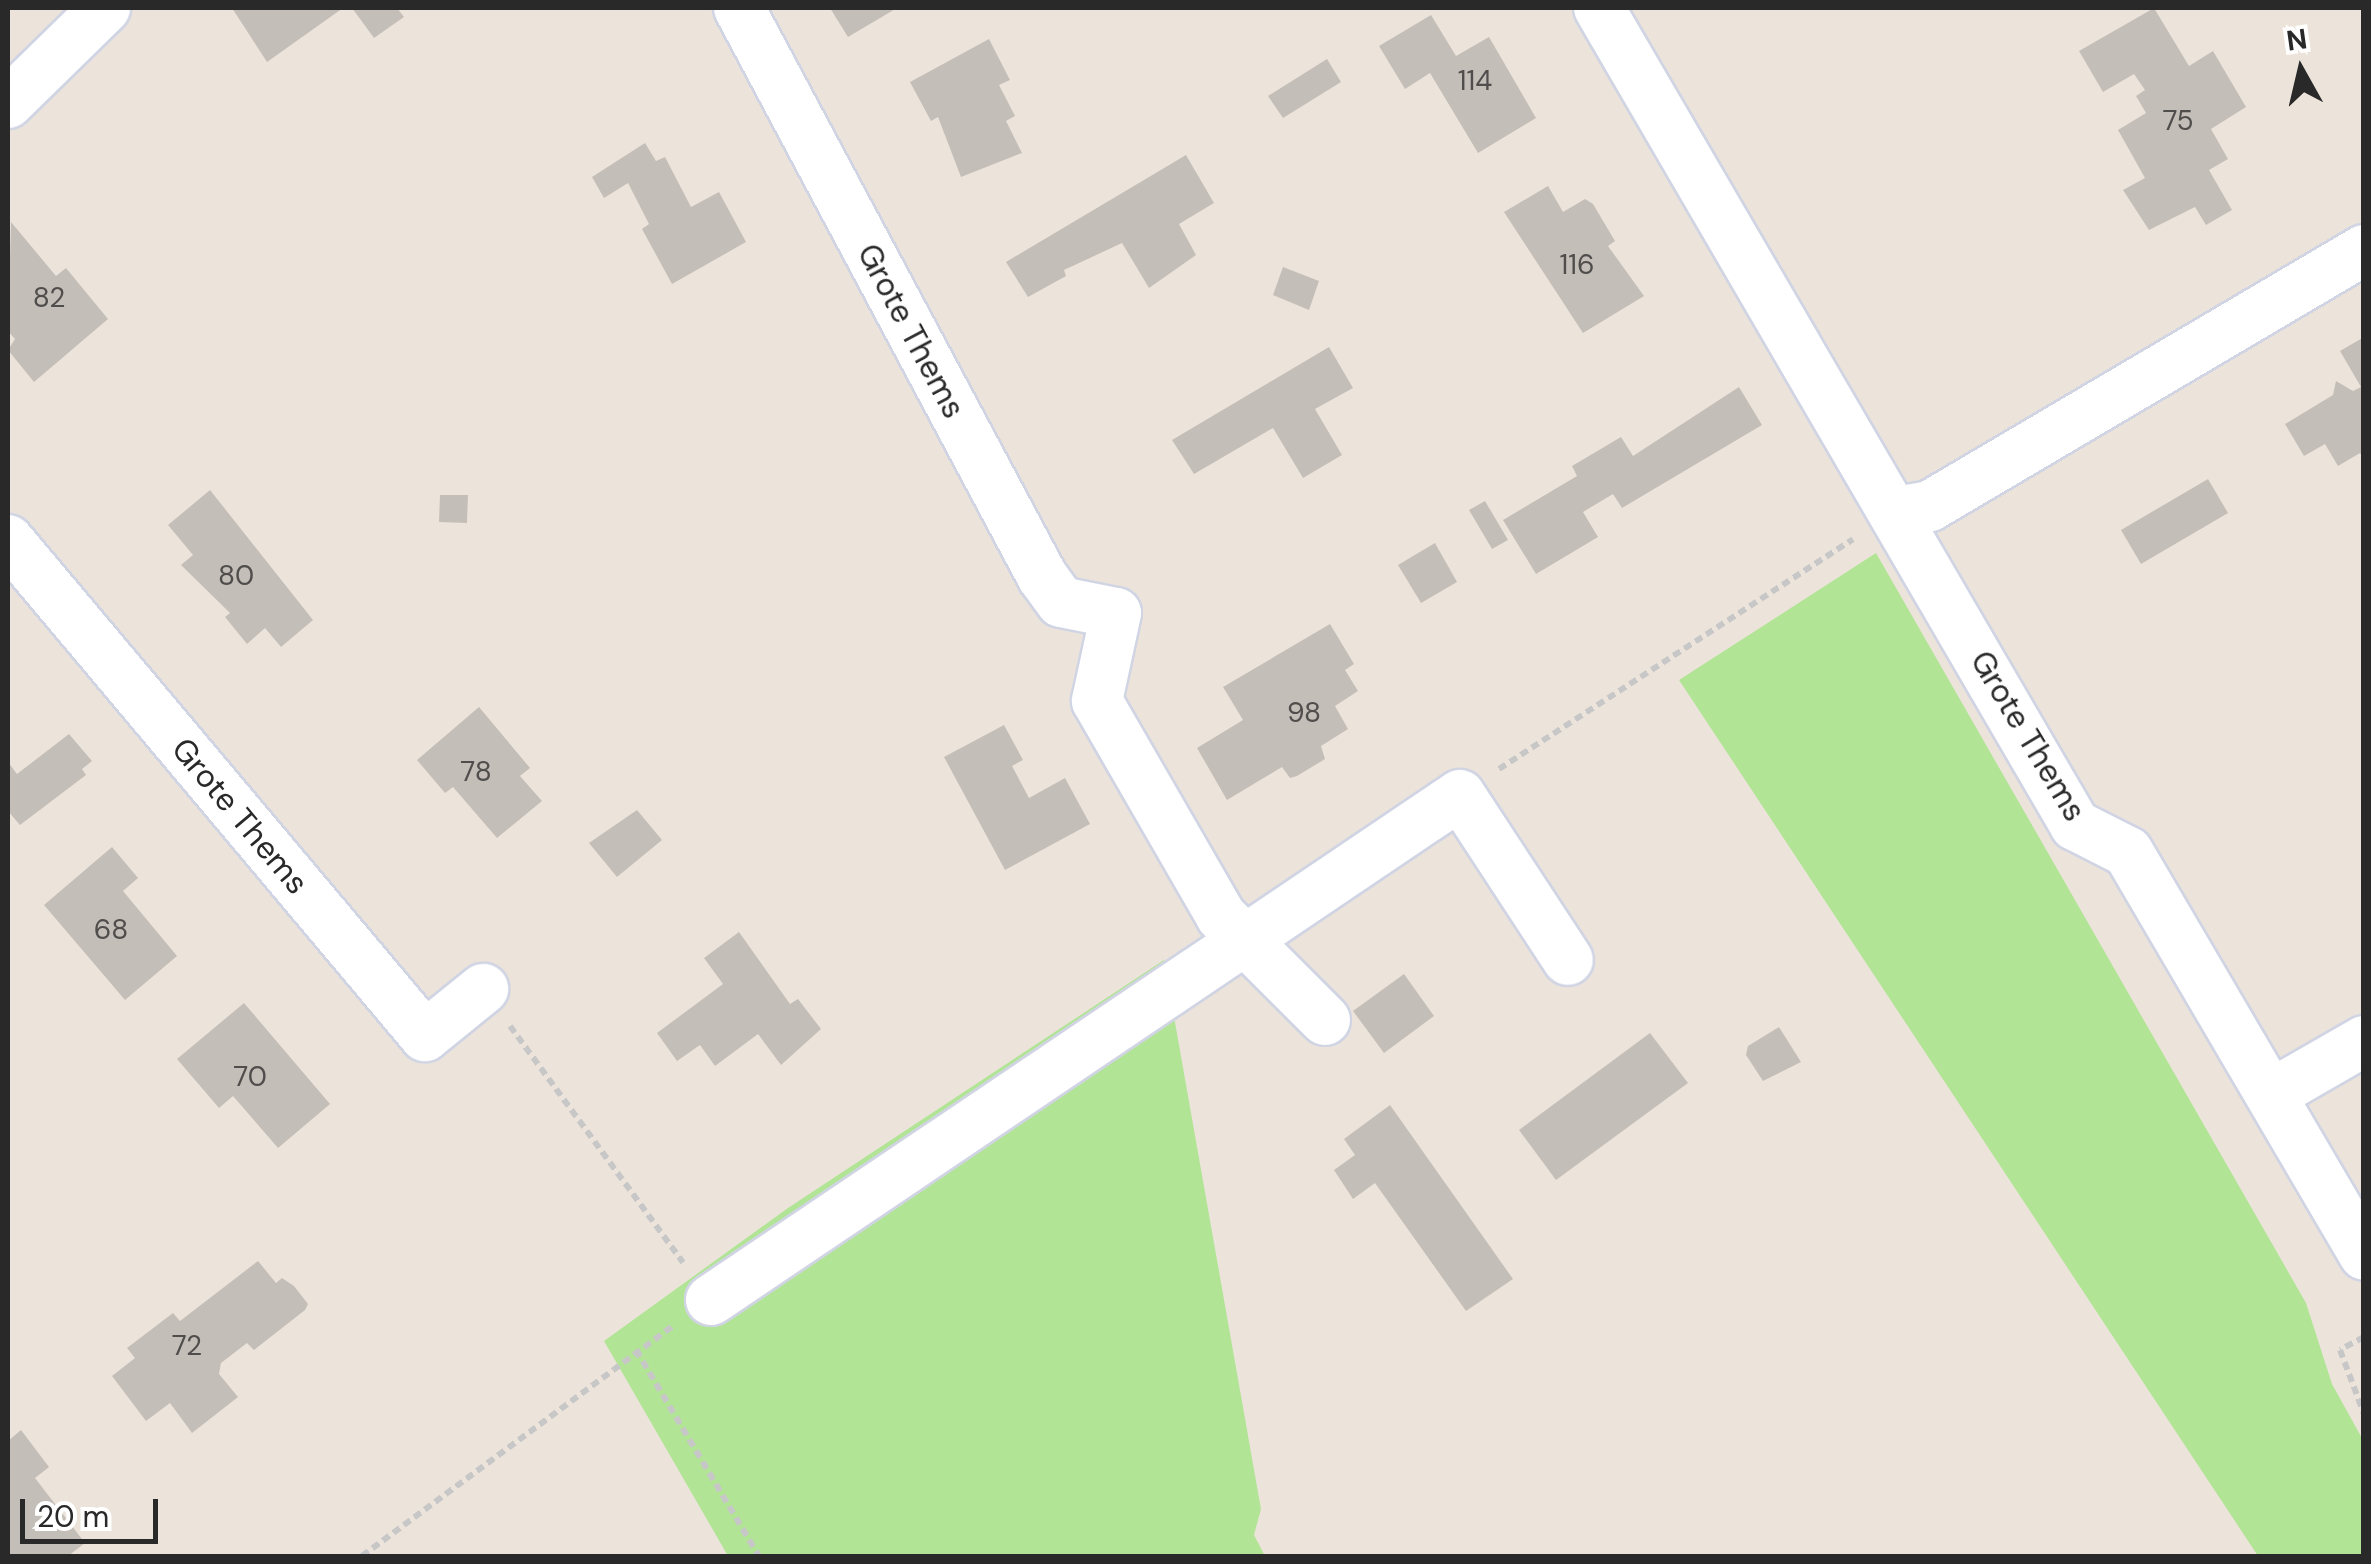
<!DOCTYPE html>
<html>
<head>
<meta charset="utf-8">
<style>
  body { margin:0 }
  #map { position:relative; width:2371px; height:1564px; overflow:hidden; background:#ece4db; font-family:"DM Sans",sans-serif }
  div>[style] { position:absolute }
  [style*='--x'] { left:calc(var(--x)*1px); top:calc(var(--y)*1px); width:calc(var(--w)*1px); rotate:calc(var(--a)*1deg) }
  .green>* { inset:0; background:#b2e496 }
  .building>* { inset:0; background:#c4beb8 }
  .path>* { height:6px; margin-top:-3px; transform-origin:0; background:repeating-linear-gradient(90deg,#c7c7c7 0 8px,transparent 0 13px) }
  .roads { filter:drop-shadow(2px 0 #d0d4e3) drop-shadow(-2px 0 #d0d4e3) drop-shadow(0 2px #d0d4e3) drop-shadow(0 -2px #d0d4e3) }
  .minor>* { height:50px; margin:-25px; padding:0 25px; transform-origin:25px; border-radius:25px; background:#fff }
  span { translate:-50% -50%; white-space:nowrap; text-align:center; line-height:1.15; -webkit-text-stroke:9px #fff; paint-order:stroke }
  .number-label { font-size:28px; color:#504e4d }
  .number-label span { -webkit-text-stroke-width:0 }
  .street-label { font-size:32px; color:#292929 }
  .frame { position:absolute; inset:0; border:10px solid #292929; pointer-events:none }
  .north { position:absolute; left:2251px; top:20px; width:100px; height:100px; -webkit-text-stroke:8px #fff; paint-order:stroke; rotate:352deg; font-size:28px; font-weight:700; line-height:40px; text-align:center; color:#292929 }
  .north::after { content:''; display:block; margin:auto; width:35px; height:45px; background:#292929; clip-path:polygon(50% 0,100% 100%,50% 72%,0 100%) }
  .scale { position:absolute; left:20px; top:1499px; width:138px; height:45px; box-sizing:border-box; border:5px solid #292929; border-top:0; padding-left:12px; font-size:30px; line-height:35px; white-space:nowrap; color:#292929; -webkit-text-stroke:8px #fff; paint-order:stroke }
</style>
</head>
<body>
<div id="map">
  <div class="green">
    <div style="clip-path:polygon(1876px 553px,2306px 1303px,2332px 1384px,2363px 1440px,2363px 1556px,2258px 1556px,1679px 680px)"></div>
    <div style="clip-path:polygon(1164px 960px,1261px 1509px,1254px 1535px,1265px 1556px,728px 1556px,604px 1341px,788px 1208px)"></div>
  </div>
  <div class="building">
    <div style="clip-path:polygon(232px 8px,343px 8px,267px 62px)"></div>
    <div style="clip-path:polygon(352px 8px,397px 8px,404px 17px,374px 38px)"></div>
    <div style="clip-path:polygon(830px 8px,897px 8px,848px 37px)"></div>
    <div style="clip-path:polygon(2154px 8px,2189px 66px,2213px 51px,2246px 107px,2211px 129px,2228px 159px,2209px 170px,2232px 210px,2206px 225px,2195px 207px,2149px 230px,2123px 190px,2145px 178px,2118px 130px,2146px 113px,2136px 96px,2145px 90px,2134px 74px,2103px 92px,2079px 51px)"></div>
    <div style="clip-path:polygon(1431px 15px,1456px 56px,1489px 37px,1536px 118px,1478px 153px,1430px 73px,1405px 89px,1379px 46px)"></div>
    <div style="clip-path:polygon(989px 39px,1010px 80px,999px 85px,1015px 116px,1006px 121px,1022px 153px,961px 177px,938px 117px,931px 121px,910px 82px)"></div>
    <div style="clip-path:polygon(1327px 59px,1341px 82px,1283px 118px,1268px 96px)"></div>
    <div style="clip-path:polygon(645px 143px,656px 161px,665px 157px,691px 207px,719px 192px,746px 242px,672px 284px,642px 229px,649px 224px,628px 183px,604px 198px,592px 177px)"></div>
    <div style="clip-path:polygon(1186px 155px,1214px 203px,1179px 224px,1196px 255px,1149px 288px,1122px 243px,1064px 270px,1066px 276px,1028px 297px,1006px 262px)"></div>
    <div style="clip-path:polygon(1548px 186px,1563px 212px,1585px 199px,1593px 204px,1615px 241px,1608px 246px,1644px 296px,1583px 333px,1504px 212px)"></div>
    <div style="clip-path:polygon(11px 222px,56px 276px,66px 268px,108px 319px,34px 382px,8px 350px,15px 339px,8px 331px)"></div>
    <div style="clip-path:polygon(1283px 267px,1319px 281px,1309px 310px,1273px 295px)"></div>
    <div style="clip-path:polygon(2364px 337px,2364px 459px,2360px 453px,2338px 466px,2325px 444px,2304px 456px,2285px 424px,2333px 395px,2336px 381px,2353px 391px,2361px 387px,2340px 351px)"></div>
    <div style="clip-path:polygon(1329px 347px,1353px 388px,1315px 409px,1342px 455px,1303px 478px,1273px 428px,1194px 474px,1172px 440px)"></div>
    <div style="clip-path:polygon(1739px 387px,1762px 425px,1622px 508px,1613px 494px,1583px 512px,1598px 537px,1536px 574px,1503px 520px,1577px 476px,1572px 466px,1621px 437px,1633px 456px)"></div>
    <div style="clip-path:polygon(2208px 479px,2228px 513px,2141px 564px,2121px 530px)"></div>
    <div style="clip-path:polygon(210px 490px,313px 620px,281px 647px,265px 628px,247px 644px,225px 617px,230px 613px,181px 565px,193px 555px,168px 525px)"></div>
    <div style="clip-path:polygon(440px 495px,468px 495px,467px 523px,439px 522px)"></div>
    <div style="clip-path:polygon(1485px 501px,1508px 540px,1492px 549px,1469px 510px)"></div>
    <div style="clip-path:polygon(1435px 543px,1457px 582px,1421px 603px,1398px 565px)"></div>
    <div style="clip-path:polygon(1330px 624px,1354px 664px,1345px 670px,1358px 691px,1335px 706px,1348px 729px,1321px 746px,1325px 759px,1297px 776px,1290px 778px,1282px 767px,1227px 800px,1197px 748px,1243px 720px,1223px 687px)"></div>
    <div style="clip-path:polygon(479px 707px,530px 768px,520px 776px,542px 801px,497px 838px,453px 787px,445px 793px,417px 760px)"></div>
    <div style="clip-path:polygon(1004px 725px,1023px 760px,1012px 766px,1029px 798px,1065px 778px,1090px 824px,1005px 870px,944px 757px)"></div>
    <div style="clip-path:polygon(69px 734px,92px 761px,82px 769px,86px 775px,20px 825px,8px 811px,8px 762px,17px 774px)"></div>
    <div style="clip-path:polygon(637px 810px,662px 840px,617px 877px,589px 843px)"></div>
    <div style="clip-path:polygon(112px 847px,138px 878px,123px 891px,177px 956px,125px 1000px,44px 905px)"></div>
    <div style="clip-path:polygon(739px 932px,790px 1004px,798px 999px,821px 1029px,781px 1065px,758px 1034px,715px 1066px,700px 1045px,677px 1061px,657px 1033px,723px 984px,704px 958px)"></div>
    <div style="clip-path:polygon(1404px 974px,1434px 1016px,1384px 1053px,1353px 1011px)"></div>
    <div style="clip-path:polygon(244px 1003px,330px 1104px,278px 1148px,233px 1096px,219px 1108px,177px 1059px)"></div>
    <div style="clip-path:polygon(1779px 1027px,1801px 1062px,1763px 1081px,1746px 1055px,1748px 1046px)"></div>
    <div style="clip-path:polygon(1650px 1033px,1688px 1083px,1556px 1180px,1519px 1130px)"></div>
    <div style="clip-path:polygon(1390px 1105px,1513px 1279px,1466px 1311px,1375px 1183px,1353px 1199px,1334px 1170px,1355px 1155px,1344px 1139px)"></div>
    <div style="clip-path:polygon(258px 1261px,276px 1283px,282px 1278px,294px 1286px,308px 1304px,305px 1310px,254px 1350px,247px 1343px,221px 1363px,219px 1374px,238px 1397px,192px 1433px,170px 1403px,146px 1421px,112px 1376px,135px 1358px,127px 1348px,173px 1313px,180px 1321px)"></div>
    <div style="clip-path:polygon(21px 1430px,49px 1467px,35px 1478px,85px 1543px,68px 1556px,8px 1556px,8px 1441px)"></div>
  </div>
  <div class="path">
    <div style="--x:1499;--y:769;--w:422;--a:-33"></div>
    <div style="--x:510;--y:1026;--w:293;--a:53.8"></div>
    <div style="--x:2364;--y:1337;--w:27;--a:152"></div>
    <div style="--x:2340;--y:1350;--w:68;--a:69.4"></div>
    <div style="--x:636;--y:1350;--w:240;--a:59.2"></div>
    <div style="--x:362;--y:1556;--w:388;--a:-36.5"></div>
  </div>
  <div class="roads">
    <div class="minor">
      <div style="--x:739;--y:8;--w:644;--a:61.92"></div>
      <div style="--x:1042;--y:576;--w:32;--a:54"></div>
      <div style="--x:1061;--y:602;--w:56;--a:11.3"></div>
      <div style="--x:1116;--y:613;--w:90;--a:102.2"></div>
      <div style="--x:1097;--y:701;--w:248;--a:60"></div>
      <div style="--x:1221;--y:916;--w:147;--a:45"></div>
      <div style="--x:1599;--y:8;--w:946;--a:59.77"></div>
      <div style="--x:2075;--y:825;--w:59;--a:27"></div>
      <div style="--x:2128;--y:852;--w:467;--a:59.6"></div>
      <div style="--x:8;--y:103;--w:136;--a:-44.4"></div>
      <div style="--x:1896;--y:512;--w:35;--a:-10"></div>
      <div style="--x:1930;--y:506;--w:504;--a:-30.53"></div>
      <div style="--x:8;--y:540;--w:648;--a:49.95"></div>
      <div style="--x:425;--y:1036;--w:75;--a:-39"></div>
      <div style="--x:2272;--y:1094;--w:106;--a:-29.9"></div>
      <div style="--x:711;--y:1300;--w:903;--a:-33.99"></div>
      <div style="--x:1460;--y:795;--w:197;--a:56.8"></div>
    </div>
  </div>
  <div class="number-label">
    <span style="left:1475px;top:81px">114</span>
    <span style="left:2178px;top:121px">75</span>
    <span style="left:1577px;top:265px">116</span>
    <span style="left:49px;top:298px">82</span>
    <span style="left:236px;top:576px">80</span>
    <span style="left:1304px;top:713px">98</span>
    <span style="left:476px;top:772px">78</span>
    <span style="left:111px;top:930px">68</span>
    <span style="left:250px;top:1077px">70</span>
    <span style="left:187px;top:1346px">72</span>
  </div>
  <div class="street-label">
    <span style="left:911px;top:331px;rotate:62deg">Grote Thems</span>
    <span style="left:2028px;top:736px;rotate:59deg">Grote Thems</span>
    <span style="left:240px;top:816px;rotate:50deg">Grote Thems</span>
  </div>
  <div class="frame"></div>
  <div class="north">N</div>
  <div class="scale">20 m</div>
</div>
</body>
</html>
